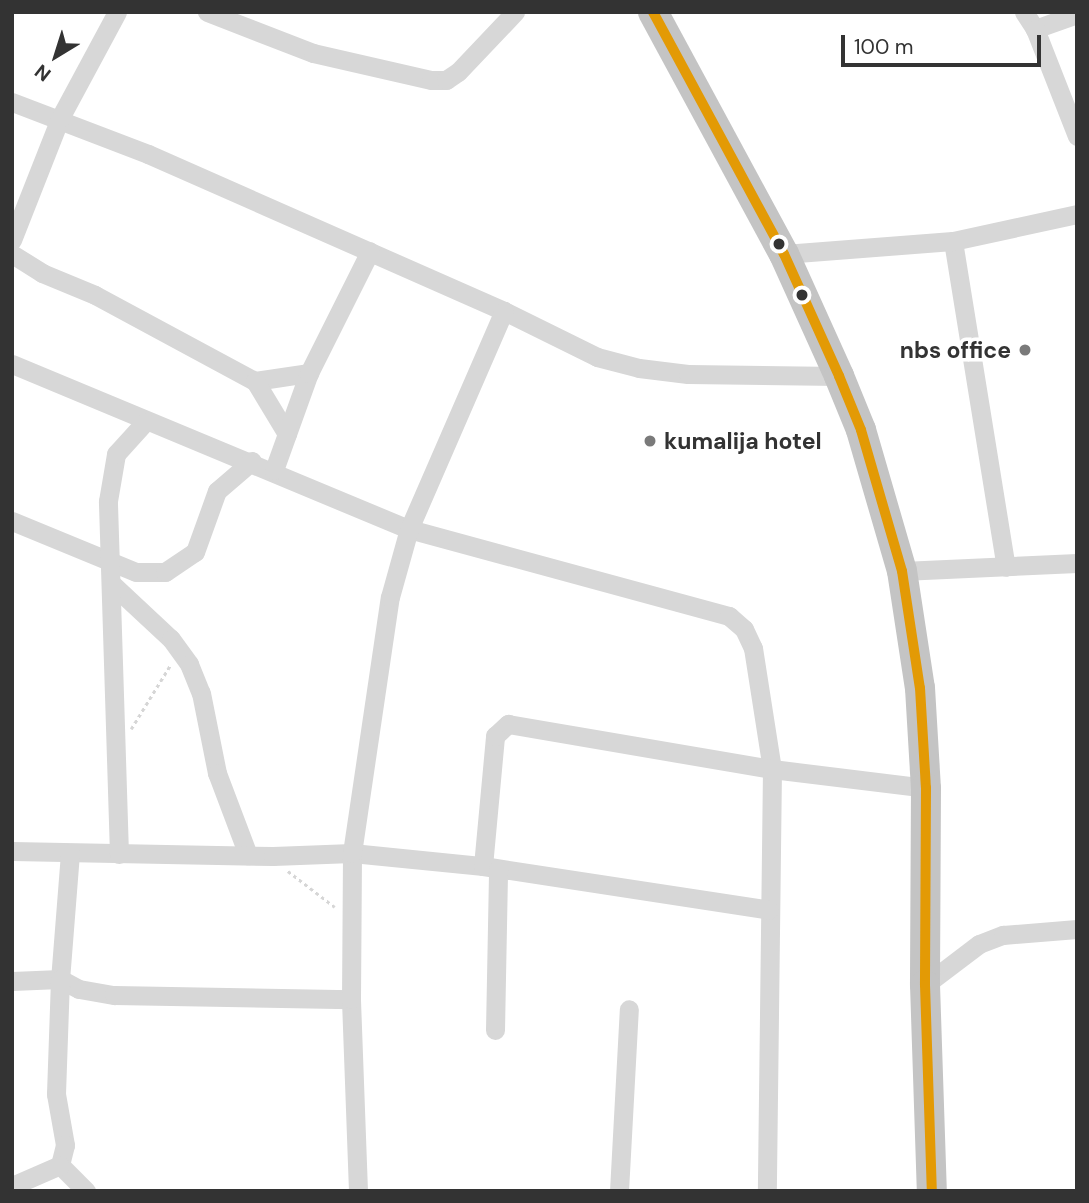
<!DOCTYPE html>
<html>
<head>
<meta charset="utf-8">
<style>
  body { margin:0 }
  #map { position:relative; width:1089px; height:1203px; overflow:hidden; background:#fff; font-family:"DM Sans",sans-serif }
  div>[style] { position:absolute }
  [style*='--x'] { left:calc(var(--x)*1px); top:calc(var(--y)*1px); width:calc(var(--w)*1px); rotate:calc(var(--a)*1deg) }
  .path>* { height:2.5px; margin-top:-1.25px; transform-origin:0; background:repeating-linear-gradient(90deg,#d6d6d6 0 3.5px,transparent 0 7px) }
  .minor>* { height:19px; margin:-9.5px; padding:0 9.5px; transform-origin:9.5px; border-radius:9.5px; background:#d7d7d7 }
  .highway>* { height:30px; margin:-15px; padding:0 15px; transform-origin:15px; border-radius:15px; background:#c4c4c4 }
  .bus-1>* { height:10px; margin:-5px; padding:0 5px; transform-origin:5px; border-radius:5px; background:#e39a05 }
  .dots>* { width:19px; height:19px; translate:-50% -50%; box-sizing:border-box; border:4px solid #fff; border-radius:50% }
  span { translate:-50% -50%; white-space:nowrap; text-align:center; line-height:1.15; -webkit-text-stroke:7px #fff; paint-order:stroke }
  .poi-label { font-size:23px; color:#333; font-weight:700 }
  .right { translate:-100% -50%; text-align:right }
  .left { translate:0 -50%; text-align:left }
  .frame { position:absolute; inset:0; border:14px solid #333; pointer-events:none }
  .north { position:absolute; left:21px; top:21px; width:70px; height:70px; -webkit-text-stroke:5px #fff; paint-order:stroke; rotate:218deg; font-size:19px; font-weight:700; line-height:28px; text-align:center; color:#333 }
  .north::after { content:''; display:block; margin:auto; width:24px; height:32px; background:#333; clip-path:polygon(50% 0,100% 100%,50% 72%,0 100%) }
  .scale { position:absolute; left:841px; top:35px; width:200px; height:32px; box-sizing:border-box; border:4px solid #333; border-top:0; padding-left:9px; font-size:21px; line-height:24px; white-space:nowrap; color:#333; -webkit-text-stroke:5px #fff; paint-order:stroke }
</style>
</head>
<body>
<div id="map">
  <div class="path">
    <div style="--x:131;--y:729;--w:76;--a:-58.4"></div>
    <div style="--x:288;--y:871;--w:59;--a:37.5"></div>
  </div>
  <div class="minor">
    <div style="--x:207;--y:12;--w:114;--a:21.1"></div>
    <div style="--x:313;--y:53;--w:121;--a:12.9"></div>
    <div style="--x:431;--y:80;--w:15;--a:0"></div>
    <div style="--x:446;--y:80;--w:14;--a:-34"></div>
    <div style="--x:458;--y:72;--w:83;--a:-46.5"></div>
    <div style="--x:1024;--y:12;--w:20;--a:57"></div>
    <div style="--x:1077;--y:14;--w:45;--a:160.3"></div>
    <div style="--x:1035;--y:29;--w:115;--a:68.6"></div>
    <div style="--x:12;--y:102;--w:146;--a:20.9"></div>
    <div style="--x:148;--y:154;--w:389;--a:23.8"></div>
    <div style="--x:504;--y:311;--w:104;--a:26.3"></div>
    <div style="--x:597;--y:357;--w:43;--a:14.7"></div>
    <div style="--x:639;--y:368;--w:49;--a:7"></div>
    <div style="--x:688;--y:374;--w:151;--a:0.8"></div>
    <div style="--x:12;--y:240;--w:131;--a:-68.5"></div>
    <div style="--x:60;--y:118;--w:120;--a:-61.7"></div>
    <div style="--x:953;--y:241;--w:330;--a:80.8"></div>
    <div style="--x:12;--y:254;--w:36;--a:32"></div>
    <div style="--x:42;--y:273;--w:57;--a:22.5"></div>
    <div style="--x:95;--y:295;--w:182;--a:28.3"></div>
    <div style="--x:255;--y:381;--w:55;--a:-8.4"></div>
    <div style="--x:784;--y:254;--w:169;--a:-4.4"></div>
    <div style="--x:953;--y:241;--w:127;--a:-12.3"></div>
    <div style="--x:12;--y:364;--w:430;--a:22.6"></div>
    <div style="--x:409;--y:529;--w:332;--a:15.2"></div>
    <div style="--x:729;--y:616;--w:20;--a:41"></div>
    <div style="--x:744;--y:629;--w:21;--a:65"></div>
    <div style="--x:753;--y:648;--w:122;--a:81.1"></div>
    <div style="--x:772;--y:769;--w:422;--a:90.7"></div>
    <div style="--x:255;--y:381;--w:62;--a:58.9"></div>
    <div style="--x:274;--y:470;--w:103;--a:-70.2"></div>
    <div style="--x:309;--y:373;--w:136;--a:-63.4"></div>
    <div style="--x:12;--y:521;--w:134;--a:22.4"></div>
    <div style="--x:136;--y:572;--w:29;--a:0"></div>
    <div style="--x:165;--y:572;--w:36;--a:-34"></div>
    <div style="--x:195;--y:552;--w:65;--a:-70.2"></div>
    <div style="--x:217;--y:491;--w:46;--a:-40.6"></div>
    <div style="--x:902;--y:571;--w:175;--a:-2.6"></div>
    <div style="--x:113;--y:585;--w:79;--a:43"></div>
    <div style="--x:171;--y:639;--w:31;--a:54"></div>
    <div style="--x:189;--y:664;--w:31;--a:68"></div>
    <div style="--x:201;--y:693;--w:82;--a:78.7"></div>
    <div style="--x:217;--y:773;--w:88;--a:69.3"></div>
    <div style="--x:12;--y:851;--w:261;--a:1.1"></div>
    <div style="--x:273;--y:856;--w:79;--a:-2.2"></div>
    <div style="--x:352;--y:853;--w:132;--a:5.7"></div>
    <div style="--x:483;--y:866;--w:289;--a:8.7"></div>
    <div style="--x:70;--y:853;--w:126;--a:94.5"></div>
    <div style="--x:60;--y:979;--w:21;--a:28"></div>
    <div style="--x:79;--y:989;--w:36;--a:10"></div>
    <div style="--x:114;--y:995;--w:237;--a:1"></div>
    <div style="--x:119;--y:854;--w:353;--a:-91.8"></div>
    <div style="--x:108;--y:501;--w:48;--a:-80.3"></div>
    <div style="--x:116;--y:454;--w:43;--a:-47.8"></div>
    <div style="--x:483;--y:866;--w:131;--a:-84.7"></div>
    <div style="--x:495;--y:736;--w:18;--a:-43"></div>
    <div style="--x:508;--y:724;--w:268;--a:9.7"></div>
    <div style="--x:772;--y:769;--w:155;--a:7"></div>
    <div style="--x:12;--y:981;--w:48;--a:-2.4"></div>
    <div style="--x:60;--y:979;--w:115;--a:92"></div>
    <div style="--x:56;--y:1094;--w:52;--a:80"></div>
    <div style="--x:65;--y:1145;--w:21;--a:104"></div>
    <div style="--x:60;--y:1165;--w:37;--a:45"></div>
    <div style="--x:925;--y:985;--w:68;--a:-37.2"></div>
    <div style="--x:979;--y:944;--w:26;--a:-21"></div>
    <div style="--x:1003;--y:935;--w:74;--a:-4.6"></div>
    <div style="--x:495;--y:1030;--w:161;--a:-88.9"></div>
    <div style="--x:12;--y:1186;--w:52;--a:-23.6"></div>
    <div style="--x:358;--y:1191;--w:192;--a:-92.1"></div>
    <div style="--x:351;--y:999;--w:146;--a:-89.6"></div>
    <div style="--x:352;--y:853;--w:259;--a:-81.6"></div>
    <div style="--x:390;--y:597;--w:71;--a:-74.4"></div>
    <div style="--x:409;--y:529;--w:238;--a:-66.5"></div>
    <div style="--x:619;--y:1191;--w:182;--a:-86.9"></div>
  </div>
  <div class="highway">
    <div style="--x:653;--y:12;--w:275;--a:61.6"></div>
    <div style="--x:784;--y:254;--w:134;--a:65.7"></div>
    <div style="--x:839;--y:376;--w:58;--a:67.8"></div>
    <div style="--x:861;--y:430;--w:147;--a:73.8"></div>
    <div style="--x:902;--y:571;--w:118;--a:81.3"></div>
    <div style="--x:920;--y:688;--w:100;--a:86.6"></div>
    <div style="--x:926;--y:788;--w:197;--a:90.3"></div>
    <div style="--x:925;--y:985;--w:206;--a:88.1"></div>
  </div>
  <div class="bus-1">
    <div style="--x:653;--y:12;--w:275;--a:61.6"></div>
    <div style="--x:784;--y:254;--w:134;--a:65.7"></div>
    <div style="--x:839;--y:376;--w:58;--a:67.8"></div>
    <div style="--x:861;--y:430;--w:147;--a:73.8"></div>
    <div style="--x:902;--y:571;--w:118;--a:81.3"></div>
    <div style="--x:920;--y:688;--w:100;--a:86.6"></div>
    <div style="--x:926;--y:788;--w:197;--a:90.3"></div>
    <div style="--x:925;--y:985;--w:206;--a:88.1"></div>
  </div>
  <div class="dots">
    <div style="left:779px;top:244px;background:#333"></div>
    <div style="left:802px;top:295px;background:#333"></div>
    <div style="left:1025px;top:350px;background:#7a7a7a"></div>
    <div style="left:650px;top:441px;background:#7a7a7a"></div>
  </div>
  <div class="poi-label">
    <span class="right" style="left:1011px;top:350px">nbs office</span>
    <span class="left" style="left:664px;top:441px">kumalija hotel</span>
  </div>
  <div class="frame"></div>
  <div class="north">N</div>
  <div class="scale">100 m</div>
</div>
</body>
</html>
